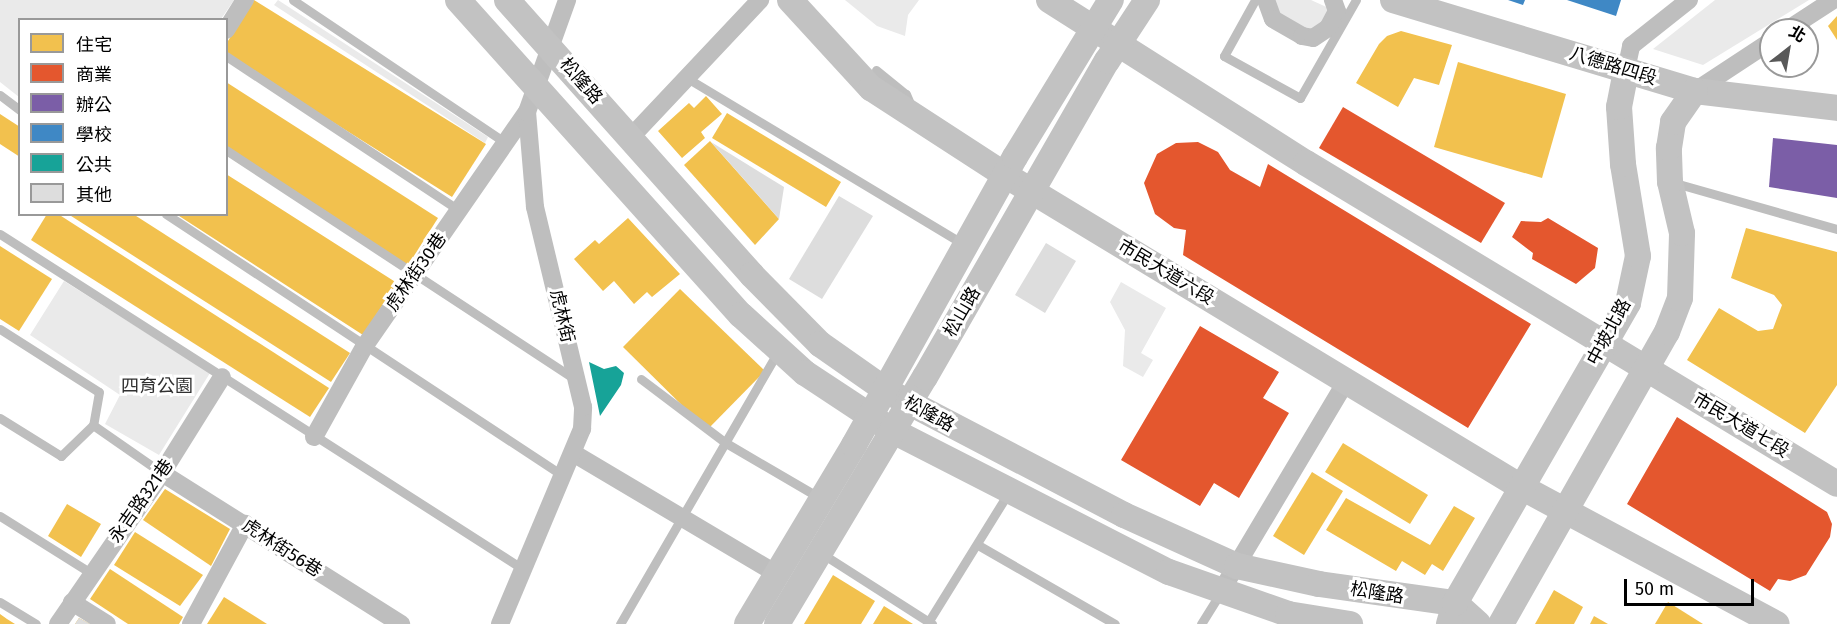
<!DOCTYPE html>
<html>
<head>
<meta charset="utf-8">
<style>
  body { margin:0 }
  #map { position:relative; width:1837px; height:624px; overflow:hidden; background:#fff; font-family:"Fira Sans","Noto Sans TC",sans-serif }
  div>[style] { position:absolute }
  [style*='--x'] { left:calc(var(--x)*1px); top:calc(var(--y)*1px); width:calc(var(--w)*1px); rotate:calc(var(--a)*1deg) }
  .green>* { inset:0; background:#eaeaea }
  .homes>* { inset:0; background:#f2c14e }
  .shops>* { inset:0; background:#e4572e }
  .offices>* { inset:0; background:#7b5ea7 }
  .schools>* { inset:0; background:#3f88c5 }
  .public>* { inset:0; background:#17a398 }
  .building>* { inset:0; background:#ddd }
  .lane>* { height:9px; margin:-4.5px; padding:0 4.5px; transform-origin:4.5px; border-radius:4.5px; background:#bebebe }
  .street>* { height:18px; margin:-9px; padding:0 9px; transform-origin:9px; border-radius:9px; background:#bebebe }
  .secondary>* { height:26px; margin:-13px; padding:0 13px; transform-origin:13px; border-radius:13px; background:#c2c2c2 }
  span { translate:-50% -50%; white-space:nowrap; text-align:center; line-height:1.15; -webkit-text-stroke:6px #fff; paint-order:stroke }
  .street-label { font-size:18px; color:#000 }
  .park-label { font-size:18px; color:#303030 }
  .legend { position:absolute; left:18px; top:18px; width:210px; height:198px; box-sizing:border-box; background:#fff; border:2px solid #999; margin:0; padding:8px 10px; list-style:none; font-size:18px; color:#000 }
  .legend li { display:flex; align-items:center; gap:12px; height:30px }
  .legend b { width:30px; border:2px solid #999 }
  .north { position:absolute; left:1759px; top:18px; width:60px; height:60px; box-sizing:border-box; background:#fff; border:2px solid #999; border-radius:50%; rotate:31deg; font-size:16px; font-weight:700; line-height:24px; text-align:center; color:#000 }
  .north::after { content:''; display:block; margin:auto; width:21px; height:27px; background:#595959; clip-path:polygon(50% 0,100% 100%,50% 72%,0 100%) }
  .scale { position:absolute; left:1624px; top:579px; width:130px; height:27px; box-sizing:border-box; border:3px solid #000; border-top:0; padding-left:8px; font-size:18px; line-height:21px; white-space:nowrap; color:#000; -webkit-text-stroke:4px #fff; paint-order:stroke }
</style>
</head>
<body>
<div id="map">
  <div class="green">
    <div style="clip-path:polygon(0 0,234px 0,221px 19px,20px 20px,19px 97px,0 82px)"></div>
    <div style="clip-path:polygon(278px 0,488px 137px,485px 143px,274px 5px)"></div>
    <div style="clip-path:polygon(845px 0,919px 0,908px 15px,905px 36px,877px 26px)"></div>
    <div style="clip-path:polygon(1273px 0,1311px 0,1333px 10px,1312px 32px,1275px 14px)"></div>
    <div style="clip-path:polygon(1715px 0,1809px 0,1703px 65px,1653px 49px)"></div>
    <div style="clip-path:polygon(64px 281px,210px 373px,159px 455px,105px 424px,120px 395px,30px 335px)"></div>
    <div style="clip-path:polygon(1121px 282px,1166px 308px,1141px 353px,1153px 360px,1143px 377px,1123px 366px,1125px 330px,1110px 302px)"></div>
  </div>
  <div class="homes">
    <div style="clip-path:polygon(254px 0,486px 144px,452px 197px,226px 55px,226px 44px)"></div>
    <div style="clip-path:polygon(1837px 16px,1837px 40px,1828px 26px)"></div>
    <div style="clip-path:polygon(1401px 31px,1452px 45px,1439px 85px,1414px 78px,1398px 107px,1356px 83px,1379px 44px,1387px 36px)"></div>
    <div style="clip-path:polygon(1458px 62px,1566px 94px,1542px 178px,1434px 147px)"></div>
    <div style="clip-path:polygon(226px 82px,438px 218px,405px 270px,226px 155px)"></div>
    <div style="clip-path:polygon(706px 96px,722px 114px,701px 132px,705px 138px,682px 158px,658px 131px,689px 103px,694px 108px)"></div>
    <div style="clip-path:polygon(727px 113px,841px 182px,826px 207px,712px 138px)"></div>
    <div style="clip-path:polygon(0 114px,20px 127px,20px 157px,0 144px)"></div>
    <div style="clip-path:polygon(710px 141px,779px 219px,755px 245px,684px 165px)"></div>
    <div style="clip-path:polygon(226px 174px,397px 283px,363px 335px,176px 214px,226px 214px)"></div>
    <div style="clip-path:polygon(47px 214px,58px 214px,329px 388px,310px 417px,31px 240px)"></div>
    <div style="clip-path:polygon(68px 214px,133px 214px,350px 353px,331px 382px)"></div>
    <div style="clip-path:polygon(628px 218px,680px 274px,652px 297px,647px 292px,634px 304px,614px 281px,603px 291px,574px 259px,595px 240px,599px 244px)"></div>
    <div style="clip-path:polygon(1746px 228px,1837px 252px,1837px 385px,1805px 433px,1687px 360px,1719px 308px,1758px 331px,1773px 329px,1782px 305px,1774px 295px,1731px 278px)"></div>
    <div style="clip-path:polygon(0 246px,52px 279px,19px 331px,0 319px)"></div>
    <div style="clip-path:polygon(680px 289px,765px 371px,707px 430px,623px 347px)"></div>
    <div style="clip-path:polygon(1343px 443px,1428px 495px,1410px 524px,1325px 472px)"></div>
    <div style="clip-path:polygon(1312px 472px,1343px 491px,1304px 555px,1273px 536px)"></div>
    <div style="clip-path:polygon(165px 489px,230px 529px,211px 566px,143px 520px)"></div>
    <div style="clip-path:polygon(1346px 498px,1430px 545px,1454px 506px,1475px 518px,1443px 571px,1432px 564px,1425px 575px,1402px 561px,1396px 571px,1326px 530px)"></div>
    <div style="clip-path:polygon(67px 504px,101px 524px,81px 557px,48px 536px)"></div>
    <div style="clip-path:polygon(135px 532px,203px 575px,180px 606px,114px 565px)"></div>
    <div style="clip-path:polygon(110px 569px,183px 617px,179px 624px,128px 624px,90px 599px)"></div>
    <div style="clip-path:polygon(833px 575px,875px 601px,861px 624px,804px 624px)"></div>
    <div style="clip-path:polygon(1554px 590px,1583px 607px,1574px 624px,1535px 624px)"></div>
    <div style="clip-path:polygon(224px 597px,267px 624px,207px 624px)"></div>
    <div style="clip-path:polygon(1668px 602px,1703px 624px,1655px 624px)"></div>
    <div style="clip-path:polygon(884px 606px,913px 624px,873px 624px)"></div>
    <div style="clip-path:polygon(0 614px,7px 619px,15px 624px,0 624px)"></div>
    <div style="clip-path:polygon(1594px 616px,1608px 624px,1590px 624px)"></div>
    <div style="clip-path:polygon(79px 618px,90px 624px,75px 624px)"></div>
  </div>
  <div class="shops">
    <div style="clip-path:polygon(1343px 107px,1505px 203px,1481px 243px,1319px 148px)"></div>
    <div style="clip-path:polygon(1198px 142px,1218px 152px,1230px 170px,1260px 187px,1268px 164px,1531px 324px,1468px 428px,1183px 255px,1186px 230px,1174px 228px,1155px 214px,1144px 183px,1157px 154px,1176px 143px)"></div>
    <div style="clip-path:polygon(1548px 218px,1598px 248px,1595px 268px,1576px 284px,1532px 259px,1533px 253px,1512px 237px,1521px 221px,1541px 222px)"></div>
    <div style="clip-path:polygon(1200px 326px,1279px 372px,1263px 398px,1289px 413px,1239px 498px,1214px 483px,1200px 506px,1121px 460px)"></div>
    <div style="clip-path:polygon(1677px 417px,1827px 512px,1832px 524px,1830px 537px,1806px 575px,1790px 581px,1778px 579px,1770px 591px,1627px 504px)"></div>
  </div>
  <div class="offices">
    <div style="clip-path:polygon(1773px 138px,1837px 145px,1837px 198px,1769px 187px)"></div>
  </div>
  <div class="schools">
    <div style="clip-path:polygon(1508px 0,1525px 0,1523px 5px)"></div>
    <div style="clip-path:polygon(1567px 0,1621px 0,1616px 16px)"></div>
  </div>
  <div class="public">
    <div style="clip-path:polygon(589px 362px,604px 369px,616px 366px,624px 373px,621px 385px,600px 416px)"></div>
  </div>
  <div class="building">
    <div style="clip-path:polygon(711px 142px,784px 187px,779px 219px)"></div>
    <div style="clip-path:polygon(839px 196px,873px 216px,822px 299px,789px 279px)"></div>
    <div style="clip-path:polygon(1046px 243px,1076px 261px,1045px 313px,1015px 295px)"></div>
    <div style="clip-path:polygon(79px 618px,90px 624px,75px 624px)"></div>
  </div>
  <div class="lane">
    <div style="--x:293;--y:0;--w:257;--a:33.9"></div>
    <div style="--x:1255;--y:0;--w:64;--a:119"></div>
    <div style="--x:1224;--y:56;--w:87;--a:28.9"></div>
    <div style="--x:1300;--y:98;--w:113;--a:-60.3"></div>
    <div style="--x:226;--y:56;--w:279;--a:33.5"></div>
    <div style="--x:876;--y:70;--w:38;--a:39"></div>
    <div style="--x:906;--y:94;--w:13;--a:67"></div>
    <div style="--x:687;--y:78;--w:324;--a:31"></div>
    <div style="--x:0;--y:95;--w:25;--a:37"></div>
    <div style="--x:226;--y:150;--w:419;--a:33.3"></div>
    <div style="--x:1675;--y:183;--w:168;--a:15.9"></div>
    <div style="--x:166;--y:214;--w:476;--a:33.4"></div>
    <div style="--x:0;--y:234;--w:621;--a:32.64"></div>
    <div style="--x:0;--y:329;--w:117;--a:32.5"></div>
    <div style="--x:99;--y:392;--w:34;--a:100"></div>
    <div style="--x:93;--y:425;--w:84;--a:34.8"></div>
    <div style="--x:641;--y:379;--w:106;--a:37"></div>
    <div style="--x:726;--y:443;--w:109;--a:30.3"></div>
    <div style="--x:0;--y:418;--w:72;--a:31.9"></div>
    <div style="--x:61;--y:456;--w:45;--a:-44.1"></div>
    <div style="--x:0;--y:516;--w:107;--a:32.1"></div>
    <div style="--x:978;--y:545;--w:158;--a:30"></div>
    <div style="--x:821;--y:553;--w:132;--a:32.6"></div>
    <div style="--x:0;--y:602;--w:42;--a:31.4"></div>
    <div style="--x:620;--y:624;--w:315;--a:-59.9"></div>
    <div style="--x:927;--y:624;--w:155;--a:-58.2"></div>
    <div style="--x:1201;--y:624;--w:36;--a:-58"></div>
  </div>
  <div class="street">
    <div style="--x:1266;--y:0;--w:20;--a:70"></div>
    <div style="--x:1273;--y:19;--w:34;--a:30"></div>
    <div style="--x:1302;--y:36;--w:11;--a:10"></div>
    <div style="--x:1313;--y:38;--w:18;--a:-34"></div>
    <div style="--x:1328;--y:28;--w:19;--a:-62"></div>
    <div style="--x:1337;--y:11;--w:12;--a:-110"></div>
    <div style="--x:226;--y:30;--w:36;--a:-58"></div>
    <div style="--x:1787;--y:30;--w:55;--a:-33.1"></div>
    <div style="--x:1626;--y:70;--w:25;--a:-78"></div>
    <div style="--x:1631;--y:46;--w:74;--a:-38.4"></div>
    <div style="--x:1695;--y:91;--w:91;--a:-33.3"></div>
    <div style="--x:630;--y:138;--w:190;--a:-46.7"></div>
    <div style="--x:314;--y:437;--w:103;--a:-60.9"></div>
    <div style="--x:364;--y:347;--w:286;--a:-55.3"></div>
    <div style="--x:573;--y:453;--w:237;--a:30.7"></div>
    <div style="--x:162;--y:473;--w:283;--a:32.3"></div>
    <div style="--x:1220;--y:593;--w:246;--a:-59.2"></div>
    <div style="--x:72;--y:602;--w:41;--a:32.2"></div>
    <div style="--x:58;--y:624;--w:183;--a:-55.4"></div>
    <div style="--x:162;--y:473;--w:113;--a:-58"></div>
    <div style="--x:191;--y:624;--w:114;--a:-61.6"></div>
    <div style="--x:500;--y:624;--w:212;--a:-67.2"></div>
    <div style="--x:582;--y:429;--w:22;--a:-87"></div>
    <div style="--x:583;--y:407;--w:206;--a:-103.5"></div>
    <div style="--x:535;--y:207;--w:95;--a:-94.8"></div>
    <div style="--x:527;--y:112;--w:119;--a:-70.3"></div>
  </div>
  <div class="secondary">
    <div style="--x:458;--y:0;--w:423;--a:48.1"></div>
    <div style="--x:741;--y:315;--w:86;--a:42.2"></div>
    <div style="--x:805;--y:373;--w:105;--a:33.4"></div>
    <div style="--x:893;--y:431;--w:310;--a:27.1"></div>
    <div style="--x:1169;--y:572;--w:126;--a:19.4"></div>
    <div style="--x:1288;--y:614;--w:63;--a:9.2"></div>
    <div style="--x:507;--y:0;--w:368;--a:48.3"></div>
    <div style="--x:752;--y:275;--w:97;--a:45.4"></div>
    <div style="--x:820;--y:344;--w:82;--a:35"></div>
    <div style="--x:887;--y:391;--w:267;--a:27.6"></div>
    <div style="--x:1124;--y:515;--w:124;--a:24.3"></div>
    <div style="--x:1237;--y:566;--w:84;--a:12.4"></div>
    <div style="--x:1319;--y:584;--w:137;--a:8"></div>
    <div style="--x:1455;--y:603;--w:31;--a:42"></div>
    <div style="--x:790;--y:0;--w:120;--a:47.4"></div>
    <div style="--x:871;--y:88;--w:160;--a:33"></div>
    <div style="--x:1005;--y:175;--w:603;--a:31.16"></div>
    <div style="--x:1521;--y:487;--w:290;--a:28.2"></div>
    <div style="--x:1049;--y:0;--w:304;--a:32.4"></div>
    <div style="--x:1306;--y:163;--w:620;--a:31.15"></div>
    <div style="--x:1393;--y:0;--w:315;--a:16.8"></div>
    <div style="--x:1695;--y:91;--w:143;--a:6.8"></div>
    <div style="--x:747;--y:624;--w:209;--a:-59.1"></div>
    <div style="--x:854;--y:445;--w:330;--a:-60.8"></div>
    <div style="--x:1015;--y:157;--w:184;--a:-58.6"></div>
    <div style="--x:777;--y:624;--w:288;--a:-59.1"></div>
    <div style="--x:925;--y:377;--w:365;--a:-60.1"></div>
    <div style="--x:1107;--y:61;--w:73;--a:-56.7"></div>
    <div style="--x:1449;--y:624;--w:22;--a:-74"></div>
    <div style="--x:1455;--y:603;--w:346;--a:-60"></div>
    <div style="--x:1628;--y:303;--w:48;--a:-78"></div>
    <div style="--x:1638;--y:256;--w:93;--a:-99.3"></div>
    <div style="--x:1623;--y:164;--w:57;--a:-94"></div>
    <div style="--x:1619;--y:107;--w:38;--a:-79"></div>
    <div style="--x:1501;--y:624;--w:336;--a:-60.4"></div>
    <div style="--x:1667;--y:332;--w:36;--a:-69"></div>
    <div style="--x:1680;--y:298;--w:65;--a:-88.2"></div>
    <div style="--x:1682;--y:233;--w:52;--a:-103.2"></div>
    <div style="--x:1670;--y:182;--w:34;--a:-92"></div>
    <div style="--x:1669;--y:148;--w:26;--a:-81"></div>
    <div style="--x:1673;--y:122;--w:38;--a:-55"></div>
  </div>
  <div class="street-label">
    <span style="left:1613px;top:66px;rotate:17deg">八德路四段</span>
    <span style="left:581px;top:81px;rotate:49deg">松隆路</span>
    <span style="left:416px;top:272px;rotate:-55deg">虎林街30巷</span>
    <span style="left:1166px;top:272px;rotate:31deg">市民大道六段</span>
    <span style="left:962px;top:312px;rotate:-60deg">松山路</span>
    <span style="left:562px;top:316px;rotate:77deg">虎林街</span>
    <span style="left:1609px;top:332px;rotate:-62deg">中坡北路</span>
    <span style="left:929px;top:414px;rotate:29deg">松隆路</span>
    <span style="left:1741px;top:425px;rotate:31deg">市民大道七段</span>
    <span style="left:141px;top:501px;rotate:-55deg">永吉路321巷</span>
    <span style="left:282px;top:548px;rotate:33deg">虎林街56巷</span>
    <span style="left:1377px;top:593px;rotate:9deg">松隆路</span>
  </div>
  <div class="park-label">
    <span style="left:157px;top:386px">四育公園</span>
  </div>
  <ul class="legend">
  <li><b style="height:16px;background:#f2c14e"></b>住宅</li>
  <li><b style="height:16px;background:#e4572e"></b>商業</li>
  <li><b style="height:16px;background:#7b5ea7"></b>辦公</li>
  <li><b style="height:16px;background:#3f88c5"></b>學校</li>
  <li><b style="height:16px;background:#17a398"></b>公共</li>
  <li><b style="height:16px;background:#ddd"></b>其他</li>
  </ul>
  <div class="north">北</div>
  <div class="scale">50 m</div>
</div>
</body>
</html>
